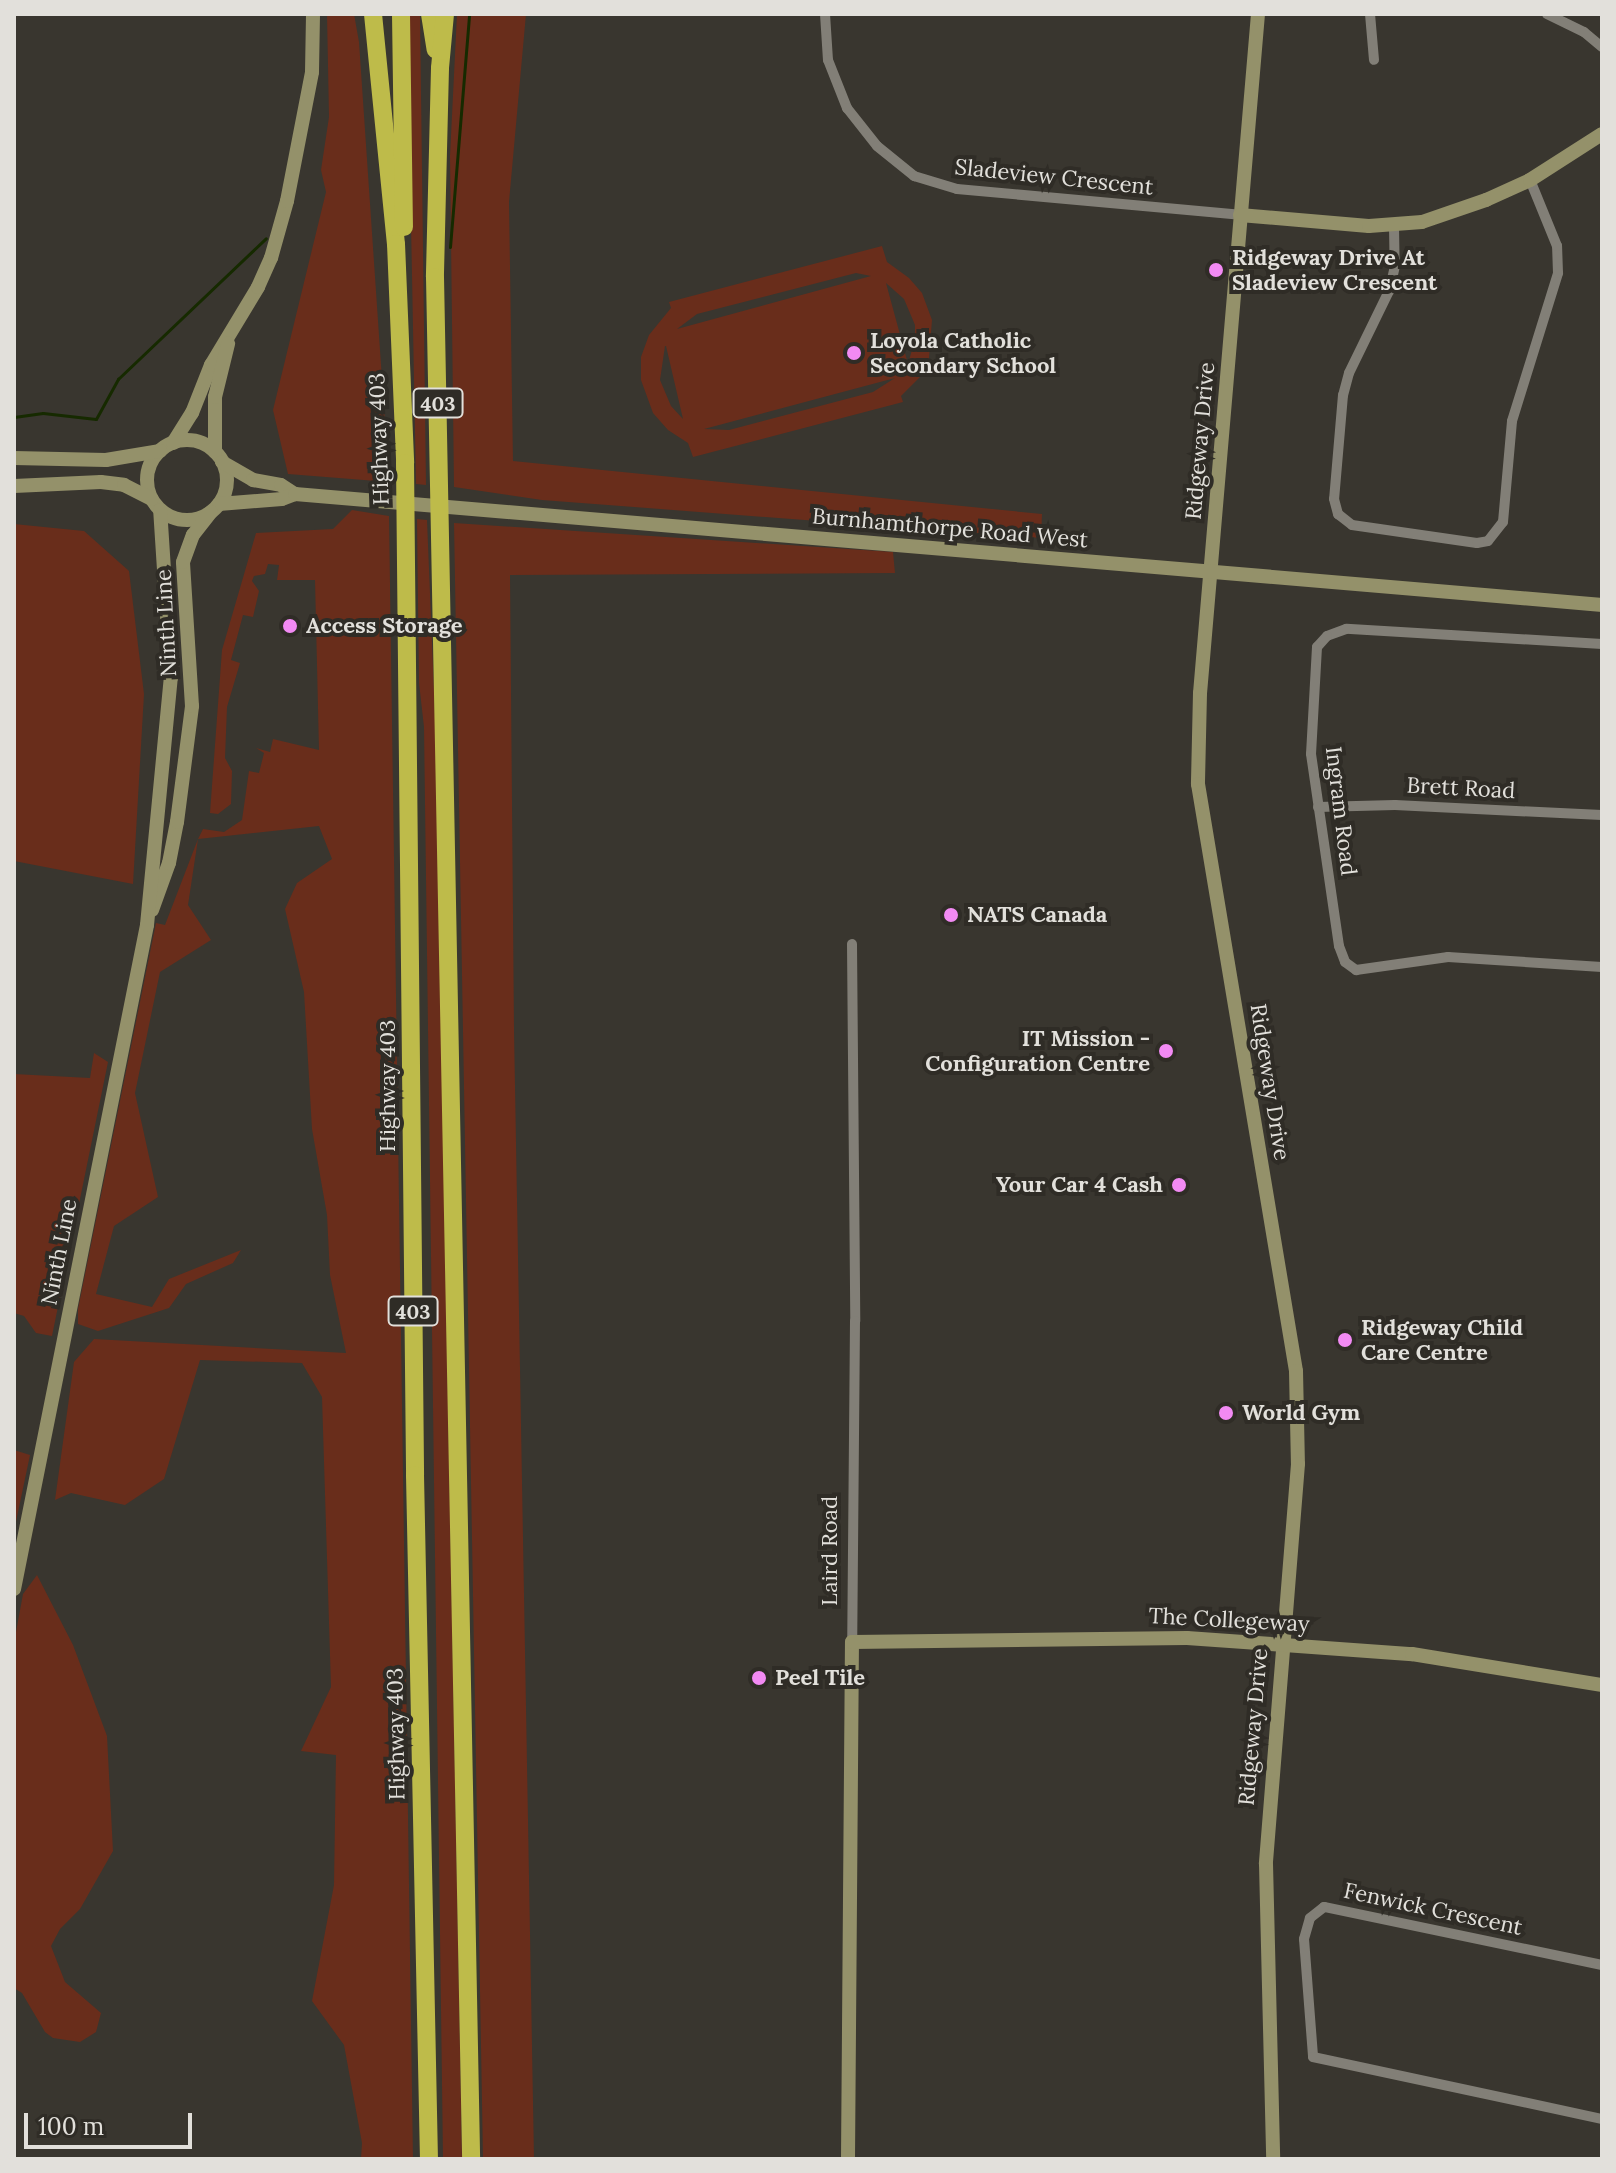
<!DOCTYPE html>
<html>
<head>
<meta charset="utf-8">
<style>
  body { margin:0 }
  #map { position:relative; width:1616px; height:2173px; overflow:hidden; background:#39362f; font-family:Lora,serif }
  div>[style] { position:absolute }
  [style*='--x'] { left:calc(var(--x)*1px); top:calc(var(--y)*1px); width:calc(var(--w)*1px); rotate:calc(var(--a)*1deg) }
  .green>* { inset:0; background:#692d1b }
  .stream>* { height:3px; margin:-1.5px; padding:0 1.5px; transform-origin:1.5px; border-radius:1.5px; background:#162a00 }
  .street>* { height:10px; margin:-5px; padding:0 5px; transform-origin:5px; border-radius:5px; background:#827f77 }
  .secondary>* { height:14px; margin:-7px; padding:0 7px; transform-origin:7px; border-radius:7px; background:#94916a }
  .secondary>.ring { margin:-7px; padding:0; box-sizing:content-box; background:none; border:14px solid #94916a; border-radius:50% }
  .highway>* { height:18px; margin:-9px; padding:0 9px; transform-origin:9px; border-radius:9px; background:#bebb4a }
  .dots>* { width:22px; height:22px; translate:-50% -50%; box-sizing:border-box; border:4px solid #2f2c26; border-radius:50% }
  span { translate:-50% -50%; white-space:nowrap; text-align:center; line-height:1.15; -webkit-text-stroke:8px #2f2c26; paint-order:stroke }
  .shield-label span { padding:2px 6px; background:#2f2c26; border:2px solid; border-radius:6px; -webkit-text-stroke-width:0 }
  .shield-label { font-size:20px; color:#e2e0db; font-weight:700 }
  .street-label { font-size:22px; color:#e2e0db }
  .poi-label { font-size:22px; color:#e2e0db; font-weight:700 }
  .left { translate:0 -50%; text-align:left }
  .right { translate:-100% -50%; text-align:right }
  .frame { position:absolute; inset:0; border:16px solid #e2e0db; pointer-events:none }
  .scale { position:absolute; left:24px; top:2113px; width:168px; height:36px; box-sizing:border-box; border:4px solid #e2e0db; border-top:0; padding-left:10px; font-size:24px; line-height:28px; white-space:nowrap; color:#e2e0db; -webkit-text-stroke:6px #2f2c26; paint-order:stroke }
</style>
</head>
<body>
<div id="map">
  <div class="green">
    <div style="clip-path:polygon(327px 14px,354px 14px,359px 42px,389px 482px,288px 474px,273px 410px,326px 192px,321px 170px,329px 117px)"></div>
    <div style="clip-path:polygon(407px 14px,420px 14px,426px 485px,416px 484px)"></div>
    <div style="clip-path:polygon(457px 14px,526px 14px,509px 202px,513px 461px,1042px 514px,1041px 538px,542px 500px,454px 487px,450px 156px)"></div>
    <div style="clip-path:polygon(evenodd,882px 246px,887px 262px,909px 278px,922px 293px,932px 320px,929px 358px,921px 376px,901px 396px,903px 402px,693px 457px,688px 443px,668px 430px,653px 413px,641px 380px,641px 357px,649px 335px,671px 308px,669px 302px,882px 246px,856px 273px,871px 276px,677px 329px,697px 314px,856px 273px,882px 246px,886px 283px,904px 299px,915px 325px,915px 339px,908px 364px,886px 283px,882px 246px,665px 346px,666px 346px,683px 419px,671px 406px,660px 380px,665px 346px,882px 246px,895px 378px,873px 392px,729px 430px,704px 429px,895px 378px)"></div>
    <div style="clip-path:polygon(352px 510px,389px 516px,413px 2159px,361px 2159px,362px 2143px,344px 2045px,312px 2001px,334px 1885px,336px 1755px,301px 1751px,331px 1687px,322px 1397px,302px 1363px,200px 1360px,164px 1479px,125px 1505px,71px 1493px,55px 1500px,74px 1362px,94px 1339px,346px 1353px,330px 1275px,327px 1215px,312px 1129px,304px 992px,285px 909px,297px 883px,332px 859px,319px 826px,198px 839px,188px 905px,211px 940px,160px 972px,135px 1093px,158px 1197px,114px 1226px,96px 1294px,152px 1307px,169px 1279px,241px 1250px,233px 1263px,186px 1284px,169px 1308px,98px 1331px,78px 1324px,78px 1309px,156px 923px,165px 925px,198px 839px,203px 829px,224px 832px,242px 820px,249px 771px,259px 773px,264px 753px,256px 748px,270px 752px,273px 739px,319px 750px,315px 580px,277px 580px,279px 565px,268px 564px,265px 574px,254px 576px,252px 581px,259px 591px,253px 617px,243px 615px,231px 660px,240px 663px,227px 707px,225px 758px,232px 771px,231px 804px,218px 814px,210px 813px,222px 650px,256px 533px,333px 529px)"></div>
    <div style="clip-path:polygon(417px 519px,427px 520px,436px 741px,462px 2159px,443px 2159px,424px 727px,419px 683px)"></div>
    <div style="clip-path:polygon(454px 523px,893px 552px,895px 573px,510px 575px,514px 1030px,534px 2159px,483px 2159px)"></div>
    <div style="clip-path:polygon(14px 524px,84px 531px,129px 571px,144px 694px,133px 884px,14px 861px)"></div>
    <div style="clip-path:polygon(94px 1053px,108px 1062px,52px 1336px,36px 1333px,24px 1316px,14px 1313px,14px 1074px,90px 1078px)"></div>
    <div style="clip-path:polygon(14px 1450px,30px 1455px,14px 1531px)"></div>
    <div style="clip-path:polygon(37px 1575px,73px 1645px,107px 1736px,113px 1851px,80px 1909px,60px 1929px,51px 1946px,65px 1982px,101px 2013px,96px 2032px,80px 2042px,53px 2038px,45px 2032px,22px 1993px,14px 1988px,14px 1643px,23px 1594px)"></div>
  </div>
  <div class="stream">
    <div style="--x:450;--y:247;--w:234;--a:-85.3"></div>
    <div style="--x:14;--y:417;--w:29;--a:-8"></div>
    <div style="--x:43;--y:413;--w:53;--a:6.5"></div>
    <div style="--x:96;--y:419;--w:46;--a:-61.2"></div>
    <div style="--x:118;--y:379;--w:204;--a:-43.6"></div>
  </div>
  <div class="street">
    <div style="--x:825;--y:14;--w:46;--a:86.3"></div>
    <div style="--x:828;--y:60;--w:52;--a:68.4"></div>
    <div style="--x:847;--y:108;--w:48;--a:51.7"></div>
    <div style="--x:877;--y:146;--w:48;--a:39"></div>
    <div style="--x:914;--y:176;--w:45;--a:16.8"></div>
    <div style="--x:957;--y:189;--w:284;--a:5.2"></div>
    <div style="--x:1370;--y:14;--w:46;--a:85"></div>
    <div style="--x:1547;--y:14;--w:41;--a:25.9"></div>
    <div style="--x:1584;--y:32;--w:23;--a:40"></div>
    <div style="--x:1394;--y:227;--w:39;--a:89"></div>
    <div style="--x:1395;--y:266;--w:26;--a:103"></div>
    <div style="--x:1389;--y:291;--w:91;--a:116"></div>
    <div style="--x:1349;--y:373;--w:23;--a:105"></div>
    <div style="--x:1343;--y:395;--w:104;--a:94.9"></div>
    <div style="--x:1334;--y:499;--w:16;--a:75"></div>
    <div style="--x:1338;--y:514;--w:18;--a:38"></div>
    <div style="--x:1352;--y:525;--w:126;--a:8.2"></div>
    <div style="--x:1477;--y:543;--w:11;--a:-10"></div>
    <div style="--x:1488;--y:541;--w:24;--a:-52"></div>
    <div style="--x:1503;--y:522;--w:101;--a:-84.9"></div>
    <div style="--x:1512;--y:421;--w:155;--a:-72.7"></div>
    <div style="--x:1558;--y:273;--w:27;--a:-92"></div>
    <div style="--x:1557;--y:246;--w:71;--a:-112.2"></div>
    <div style="--x:1602;--y:644;--w:256;--a:-176.6"></div>
    <div style="--x:1346;--y:629;--w:20;--a:160"></div>
    <div style="--x:1327;--y:636;--w:15;--a:132"></div>
    <div style="--x:1317;--y:647;--w:107;--a:93.2"></div>
    <div style="--x:1311;--y:754;--w:194;--a:81.7"></div>
    <div style="--x:1339;--y:946;--w:17;--a:69"></div>
    <div style="--x:1345;--y:962;--w:14;--a:36"></div>
    <div style="--x:1356;--y:970;--w:93;--a:-8"></div>
    <div style="--x:1448;--y:957;--w:154;--a:3.7"></div>
    <div style="--x:1318;--y:807;--w:77;--a:-1.5"></div>
    <div style="--x:1395;--y:805;--w:207;--a:2.8"></div>
    <div style="--x:852;--y:944;--w:377;--a:89.5"></div>
    <div style="--x:855;--y:1321;--w:321;--a:90.5"></div>
    <div style="--x:1602;--y:1965;--w:284;--a:-168.2"></div>
    <div style="--x:1324;--y:1907;--w:18;--a:142"></div>
    <div style="--x:1310;--y:1918;--w:22;--a:106"></div>
    <div style="--x:1304;--y:1939;--w:118;--a:85.6"></div>
    <div style="--x:1313;--y:2057;--w:296;--a:12.1"></div>
  </div>
  <div class="secondary">
    <div style="--x:1258;--y:14;--w:681;--a:94.88"></div>
    <div style="--x:1200;--y:693;--w:91;--a:91.3"></div>
    <div style="--x:1198;--y:784;--w:595;--a:80.52"></div>
    <div style="--x:1296;--y:1371;--w:93;--a:88.8"></div>
    <div style="--x:1298;--y:1464;--w:401;--a:94.6"></div>
    <div style="--x:1266;--y:1864;--w:295;--a:88.6"></div>
    <div style="--x:1240;--y:215;--w:129;--a:4.9"></div>
    <div style="--x:1369;--y:226;--w:53;--a:-4.3"></div>
    <div style="--x:1422;--y:222;--w:68;--a:-19"></div>
    <div style="--x:1486;--y:200;--w:48;--a:-24.4"></div>
    <div style="--x:1530;--y:180;--w:85;--a:-32.6"></div>
    <div class="ring" style="left:147px;top:440px;width:66px;height:66px"></div>
    <div style="--x:173;--y:443;--w:36;--a:-58"></div>
    <div style="--x:192;--y:413;--w:52;--a:-68.4"></div>
    <div style="--x:211;--y:365;--w:91;--a:-58.9"></div>
    <div style="--x:258;--y:287;--w:32;--a:-66"></div>
    <div style="--x:271;--y:258;--w:59;--a:-74.3"></div>
    <div style="--x:287;--y:201;--w:131;--a:-79"></div>
    <div style="--x:312;--y:72;--w:58;--a:-89"></div>
    <div style="--x:215;--y:452;--w:55;--a:-90"></div>
    <div style="--x:215;--y:397;--w:55;--a:-76.2"></div>
    <div style="--x:14;--y:458;--w:92;--a:1.2"></div>
    <div style="--x:106;--y:460;--w:55;--a:-9.5"></div>
    <div style="--x:222;--y:462;--w:36;--a:30"></div>
    <div style="--x:253;--y:480;--w:28;--a:10"></div>
    <div style="--x:281;--y:485;--w:17;--a:33"></div>
    <div style="--x:14;--y:486;--w:87;--a:-2.6"></div>
    <div style="--x:101;--y:482;--w:23;--a:7"></div>
    <div style="--x:124;--y:485;--w:31;--a:27"></div>
    <div style="--x:219;--y:504;--w:63;--a:-4.5"></div>
    <div style="--x:282;--y:499;--w:14;--a:-21"></div>
    <div style="--x:295;--y:494;--w:1312;--a:4.85"></div>
    <div style="--x:152;--y:910;--w:50;--a:-70.1"></div>
    <div style="--x:169;--y:863;--w:42;--a:-79"></div>
    <div style="--x:177;--y:822;--w:117;--a:-82.6"></div>
    <div style="--x:192;--y:706;--w:144;--a:-93.6"></div>
    <div style="--x:183;--y:562;--w:29;--a:-70"></div>
    <div style="--x:193;--y:535;--w:29;--a:-52"></div>
    <div style="--x:14;--y:1589;--w:677;--a:-78.67"></div>
    <div style="--x:147;--y:925;--w:248;--a:-84.5"></div>
    <div style="--x:171;--y:678;--w:168;--a:-93.7"></div>
    <div style="--x:848;--y:2159;--w:517;--a:-89.56"></div>
    <div style="--x:852;--y:1642;--w:335;--a:-0.7"></div>
    <div style="--x:1187;--y:1638;--w:226;--a:4.1"></div>
    <div style="--x:1412;--y:1654;--w:193;--a:9.3"></div>
  </div>
  <div class="highway">
    <div style="--x:373;--y:14;--w:231;--a:84.3"></div>
    <div style="--x:396;--y:244;--w:219;--a:87.6"></div>
    <div style="--x:405;--y:463;--w:1012;--a:89.43"></div>
    <div style="--x:415;--y:1475;--w:684;--a:88.83"></div>
    <div style="--x:401;--y:14;--w:213;--a:89.2"></div>
    <div style="--x:430;--y:14;--w:36;--a:81"></div>
    <div style="--x:445;--y:14;--w:54;--a:95.3"></div>
    <div style="--x:440;--y:68;--w:209;--a:91.4"></div>
    <div style="--x:435;--y:277;--w:1882;--a:88.9"></div>
  </div>
  <div class="dots">
    <div style="left:1216px;top:270px;background:#f28af3"></div>
    <div style="left:854px;top:353px;background:#f28af3"></div>
    <div style="left:290px;top:626px;background:#f28af3"></div>
    <div style="left:951px;top:915px;background:#f28af3"></div>
    <div style="left:1166px;top:1051px;background:#f28af3"></div>
    <div style="left:1179px;top:1185px;background:#f28af3"></div>
    <div style="left:1345px;top:1340px;background:#f28af3"></div>
    <div style="left:1226px;top:1413px;background:#f28af3"></div>
    <div style="left:759px;top:1678px;background:#f28af3"></div>
  </div>
  <div class="shield-label">
    <span style="left:438px;top:403px">403</span>
    <span style="left:413px;top:1311px">403</span>
  </div>
  <div class="street-label">
    <span style="left:1054px;top:177px;rotate:6deg">Sladeview Crescent</span>
    <span style="left:379px;top:439px;rotate:-92deg">Highway 403</span>
    <span style="left:1200px;top:441px;rotate:-85deg">Ridgeway Drive</span>
    <span style="left:950px;top:528px;rotate:5deg">Burnhamthorpe Road West</span>
    <span style="left:166px;top:623px;rotate:-93deg">Ninth Line</span>
    <span style="left:1461px;top:788px;rotate:3deg">Brett Road</span>
    <span style="left:1341px;top:811px;rotate:83deg">Ingram Road</span>
    <span style="left:1270px;top:1082px;rotate:81deg">Ridgeway Drive</span>
    <span style="left:388px;top:1086px;rotate:-90deg">Highway 403</span>
    <span style="left:59px;top:1252px;rotate:-79deg">Ninth Line</span>
    <span style="left:830px;top:1551px;rotate:-90deg">Laird Road</span>
    <span style="left:1229px;top:1620px;rotate:3deg">The Collegeway</span>
    <span style="left:1253px;top:1727px;rotate:-85deg">Ridgeway Drive</span>
    <span style="left:396px;top:1734px;rotate:-91deg">Highway 403</span>
    <span style="left:1433px;top:1909px;rotate:12deg">Fenwick Crescent</span>
  </div>
  <div class="poi-label">
    <span class="left" style="left:1232px;top:270px">Ridgeway Drive At<br>Sladeview Crescent</span>
    <span class="left" style="left:870px;top:353px">Loyola Catholic<br>Secondary School</span>
    <span class="left" style="left:306px;top:626px">Access Storage</span>
    <span class="left" style="left:967px;top:915px">NATS Canada</span>
    <span class="right" style="left:1150px;top:1051px">IT Mission -<br>Configuration Centre</span>
    <span class="right" style="left:1163px;top:1185px">Your Car 4 Cash</span>
    <span class="left" style="left:1361px;top:1340px">Ridgeway Child<br>Care Centre</span>
    <span class="left" style="left:1242px;top:1413px">World Gym</span>
    <span class="left" style="left:775px;top:1678px">Peel Tile</span>
  </div>
  <div class="frame"></div>
  <div class="scale">100 m</div>
</div>
</body>
</html>
